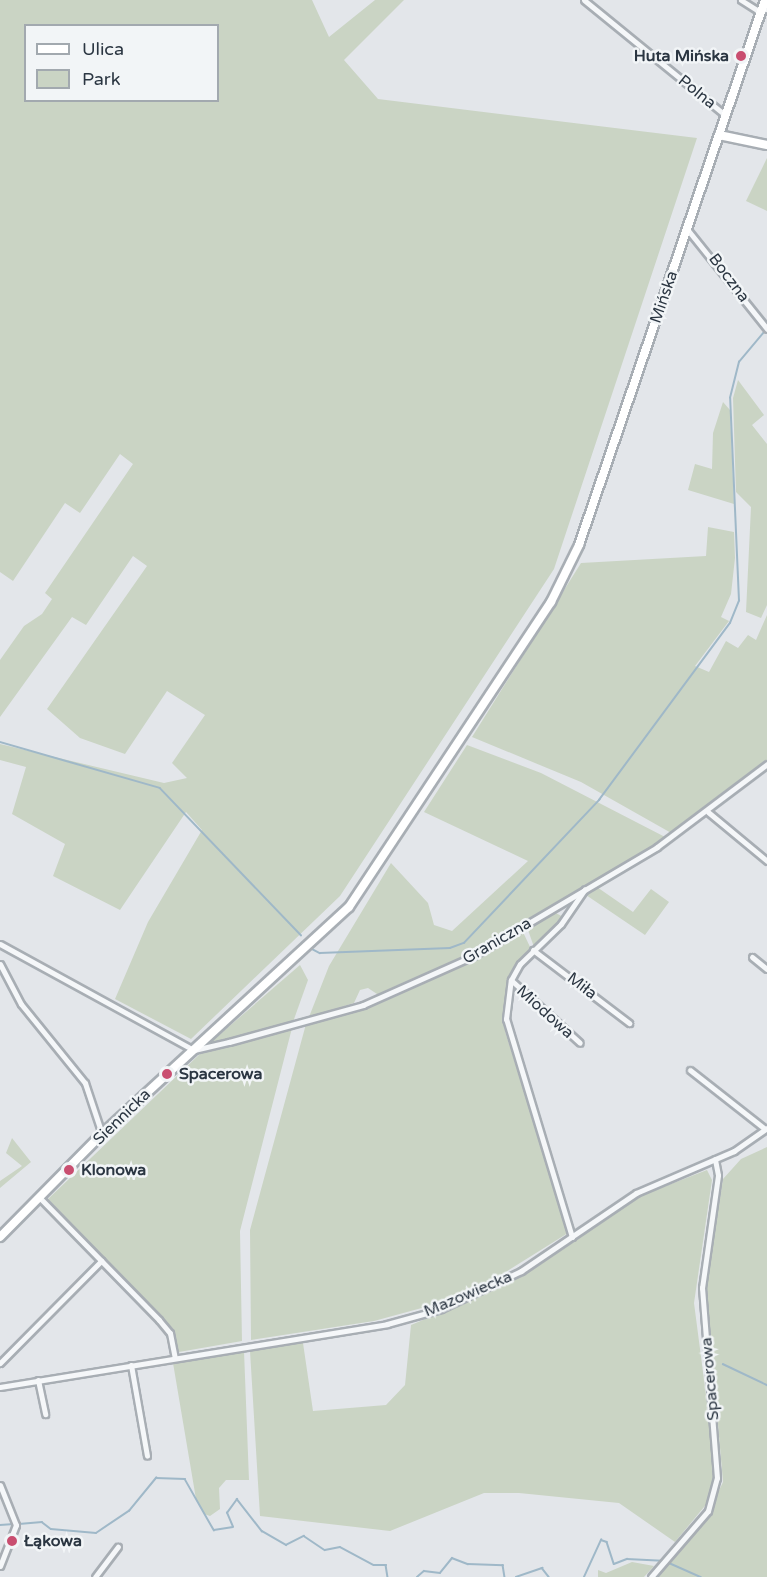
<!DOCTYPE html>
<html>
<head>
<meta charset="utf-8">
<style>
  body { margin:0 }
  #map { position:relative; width:767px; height:1577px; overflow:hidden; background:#e3e6ea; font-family:"Varela Round",sans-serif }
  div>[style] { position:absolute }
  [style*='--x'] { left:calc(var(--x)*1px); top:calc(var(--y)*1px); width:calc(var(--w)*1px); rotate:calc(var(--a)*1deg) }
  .green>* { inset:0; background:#cad4c4 }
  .stream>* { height:1.5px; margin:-0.75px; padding:0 0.75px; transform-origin:0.75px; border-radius:0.75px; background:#9fb8c8 }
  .roads { filter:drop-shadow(2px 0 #a8aeb4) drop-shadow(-2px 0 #a8aeb4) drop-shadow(0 2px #a8aeb4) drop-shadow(0 -2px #a8aeb4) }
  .street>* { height:5px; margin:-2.5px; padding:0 2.5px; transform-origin:2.5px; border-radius:2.5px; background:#f5f7f9 }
  .secondary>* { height:8px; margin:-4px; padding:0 4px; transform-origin:4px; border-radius:4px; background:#fff }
  .dots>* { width:16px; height:16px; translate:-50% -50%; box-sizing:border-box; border:3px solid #f2f5f7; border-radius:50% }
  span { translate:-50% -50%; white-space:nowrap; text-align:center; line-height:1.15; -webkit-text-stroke:5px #f2f5f7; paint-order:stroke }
  .poi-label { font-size:16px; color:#2b3642; font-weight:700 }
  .right { translate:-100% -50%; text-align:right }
  .left { translate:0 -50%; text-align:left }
  .street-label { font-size:16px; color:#2b3642 }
  .legend { position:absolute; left:24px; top:24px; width:195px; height:78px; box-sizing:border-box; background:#f2f5f7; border:2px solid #a2a9af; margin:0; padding:8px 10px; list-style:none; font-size:18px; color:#2b3642 }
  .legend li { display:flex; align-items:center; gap:12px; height:30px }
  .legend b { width:30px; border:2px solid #a2a9af }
</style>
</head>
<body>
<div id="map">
  <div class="green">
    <div style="clip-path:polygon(evenodd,0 0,312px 0,329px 37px,375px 0,404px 0,344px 60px,378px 99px,697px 138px,554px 569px,340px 896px,191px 1039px,115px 999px,148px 922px,202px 830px,186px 812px,120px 910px,53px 876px,65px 844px,12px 814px,26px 767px,0 760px,0 744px,164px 783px,187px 778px,172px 763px,205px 715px,167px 691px,125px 754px,80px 738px,47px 709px,147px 566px,133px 556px,86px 625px,72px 617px,0 717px,0 660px,24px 626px,42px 614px,52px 599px,45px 593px,133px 464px,120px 454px,80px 513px,65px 503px,13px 581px,0 572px,0 0,26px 26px,218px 26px,218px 100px,26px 100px,26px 26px)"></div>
    <div style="clip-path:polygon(767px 158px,767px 211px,746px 201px)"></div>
    <div style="clip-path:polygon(738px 380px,764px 415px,752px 425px,767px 444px,767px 605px,761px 618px,746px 612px,751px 507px,736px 492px,733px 398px)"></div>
    <div style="clip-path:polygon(723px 402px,730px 410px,734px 504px,688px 490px,695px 464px,712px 469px,713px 433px)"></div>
    <div style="clip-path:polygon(708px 527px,734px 532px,735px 558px,731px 594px,721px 617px,729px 621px,695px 666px,709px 672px,726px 641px,738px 648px,748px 635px,756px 640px,767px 615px,767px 761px,673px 834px,581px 782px,472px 737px,581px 563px,706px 556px)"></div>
    <div style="clip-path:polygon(467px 745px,541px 773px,667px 838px,454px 962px,380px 996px,368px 988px,360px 990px,354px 1003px,309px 1017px,329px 966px,391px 863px,428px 903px,434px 925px,452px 931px,528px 861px,424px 812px)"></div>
    <div style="clip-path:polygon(594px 885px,633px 912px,651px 889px,669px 902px,645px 935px,586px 895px)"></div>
    <div style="clip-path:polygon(554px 912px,565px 918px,534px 947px,528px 930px)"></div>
    <div style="clip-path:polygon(522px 930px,531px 949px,508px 983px,505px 1031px,568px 1233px,488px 1283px,429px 1306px,374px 1321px,251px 1340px,250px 1230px,306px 1024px,382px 999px)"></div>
    <div style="clip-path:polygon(300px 965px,308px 980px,293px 1022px,210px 1043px)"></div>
    <div style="clip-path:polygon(292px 1028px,240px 1231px,242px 1341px,179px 1352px,167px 1322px,48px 1199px,203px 1051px)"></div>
    <div style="clip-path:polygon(12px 1138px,31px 1162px,0 1188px,0 1181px,22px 1166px,6px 1153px)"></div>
    <div style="clip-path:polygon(767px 1147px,767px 1577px,656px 1577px,703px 1524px,723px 1482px,706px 1287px,723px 1179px,741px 1159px)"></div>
    <div style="clip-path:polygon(707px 1170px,712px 1180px,694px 1303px,715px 1464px,709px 1501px,675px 1542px,619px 1503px,519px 1493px,484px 1493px,390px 1531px,260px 1516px,250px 1351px,303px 1343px,313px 1411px,386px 1405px,405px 1385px,411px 1325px,506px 1285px,640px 1196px)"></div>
    <div style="clip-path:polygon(244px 1351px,249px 1480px,226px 1480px,219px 1488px,220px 1509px,210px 1516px,204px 1514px,196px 1499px,173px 1363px)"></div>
    <div style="clip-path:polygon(632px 1562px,654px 1566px,644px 1577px,598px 1577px,598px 1570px,606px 1573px)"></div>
  </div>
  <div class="stream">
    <div style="--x:0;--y:742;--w:166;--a:16"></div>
    <div style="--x:160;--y:788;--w:204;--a:46.2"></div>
    <div style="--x:312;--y:949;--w:9;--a:27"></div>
    <div style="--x:320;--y:953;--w:130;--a:-2.2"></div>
    <div style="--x:450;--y:948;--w:15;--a:-20"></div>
    <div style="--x:464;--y:943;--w:197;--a:-46.6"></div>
    <div style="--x:599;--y:800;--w:220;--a:-53.5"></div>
    <div style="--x:730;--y:623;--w:24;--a:-68"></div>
    <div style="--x:739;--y:601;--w:203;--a:-92.5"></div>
    <div style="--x:730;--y:398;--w:37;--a:-76"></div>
    <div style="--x:739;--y:362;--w:38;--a:-50"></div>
    <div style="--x:723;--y:1364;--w:49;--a:25.5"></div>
    <div style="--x:19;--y:1524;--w:23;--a:-5"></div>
    <div style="--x:42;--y:1522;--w:11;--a:38"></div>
    <div style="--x:51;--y:1529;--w:45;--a:5.1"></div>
    <div style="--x:96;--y:1533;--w:40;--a:-34"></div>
    <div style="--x:129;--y:1511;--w:43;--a:-50.7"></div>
    <div style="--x:156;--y:1478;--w:29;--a:2"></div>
    <div style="--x:185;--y:1479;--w:59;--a:60.4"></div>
    <div style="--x:214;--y:1530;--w:19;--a:-9"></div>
    <div style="--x:233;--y:1527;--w:15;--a:-113"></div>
    <div style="--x:227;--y:1513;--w:17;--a:-54"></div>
    <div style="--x:237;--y:1499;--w:41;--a:52"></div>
    <div style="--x:262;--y:1531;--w:28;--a:30"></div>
    <div style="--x:286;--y:1545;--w:20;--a:-27"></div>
    <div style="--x:304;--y:1536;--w:25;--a:34"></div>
    <div style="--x:325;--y:1550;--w:15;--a:-11"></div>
    <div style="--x:340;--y:1547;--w:38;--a:28"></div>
    <div style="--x:374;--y:1565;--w:12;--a:0"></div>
    <div style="--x:386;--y:1565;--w:12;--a:81"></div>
    <div style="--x:0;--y:1525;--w:14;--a:-4"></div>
    <div style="--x:667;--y:1562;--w:37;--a:24"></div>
    <div style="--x:417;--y:1577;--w:9;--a:-41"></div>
    <div style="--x:424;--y:1571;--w:16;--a:7"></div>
    <div style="--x:440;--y:1573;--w:19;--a:-51"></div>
    <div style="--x:452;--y:1558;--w:17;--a:21"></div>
    <div style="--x:468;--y:1564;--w:35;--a:2"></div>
    <div style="--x:503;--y:1565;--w:12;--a:81"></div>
    <div style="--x:516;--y:1577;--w:28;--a:-19"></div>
    <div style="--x:542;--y:1568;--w:11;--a:52"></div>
    <div style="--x:584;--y:1577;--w:41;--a:-65.3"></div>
    <div style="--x:601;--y:1540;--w:6;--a:18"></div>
    <div style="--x:607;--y:1542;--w:23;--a:72"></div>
    <div style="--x:614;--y:1564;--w:14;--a:-21"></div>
    <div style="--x:627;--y:1559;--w:35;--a:3"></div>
  </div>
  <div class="roads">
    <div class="street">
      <div style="--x:584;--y:0;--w:183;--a:39.2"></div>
      <div style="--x:741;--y:0;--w:19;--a:32"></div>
      <div style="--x:757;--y:10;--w:10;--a:-6"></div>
      <div style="--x:687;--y:229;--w:128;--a:51.3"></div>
      <div style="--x:708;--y:812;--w:77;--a:39.7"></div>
      <div style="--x:0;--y:944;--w:221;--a:28.7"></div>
      <div style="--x:194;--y:1050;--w:36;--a:-13"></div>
      <div style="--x:229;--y:1042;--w:139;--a:-15.4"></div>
      <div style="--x:363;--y:1005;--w:120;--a:-24"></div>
      <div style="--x:473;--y:956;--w:214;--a:-30.6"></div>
      <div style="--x:657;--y:847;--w:138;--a:-37"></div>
      <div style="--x:533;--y:950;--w:121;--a:37.2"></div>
      <div style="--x:752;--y:957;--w:19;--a:39"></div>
      <div style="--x:0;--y:964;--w:45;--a:62.3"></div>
      <div style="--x:21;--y:1004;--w:102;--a:51"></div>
      <div style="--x:85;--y:1083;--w:54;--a:71.6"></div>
      <div style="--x:511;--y:980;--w:93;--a:42.4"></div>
      <div style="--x:690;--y:1070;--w:95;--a:38.2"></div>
      <div style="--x:39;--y:1197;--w:172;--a:45.7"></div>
      <div style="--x:159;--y:1320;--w:17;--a:50"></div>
      <div style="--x:170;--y:1333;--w:25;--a:79"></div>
      <div style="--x:572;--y:1237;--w:228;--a:-106.8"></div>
      <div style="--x:506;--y:1019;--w:39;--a:-83"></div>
      <div style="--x:511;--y:980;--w:18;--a:-61"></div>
      <div style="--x:520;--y:964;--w:57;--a:-44.3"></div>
      <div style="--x:561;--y:924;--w:42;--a:-55.6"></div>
      <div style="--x:0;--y:1363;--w:144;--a:-45.3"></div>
      <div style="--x:131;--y:1365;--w:92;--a:80"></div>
      <div style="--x:38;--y:1380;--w:35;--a:78"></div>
      <div style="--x:0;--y:1387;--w:392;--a:-9.2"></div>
      <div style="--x:387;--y:1324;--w:56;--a:-15.5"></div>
      <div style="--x:441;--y:1309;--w:89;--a:-25.4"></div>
      <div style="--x:521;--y:1271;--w:139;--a:-34.1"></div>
      <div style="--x:636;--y:1193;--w:107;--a:-23.2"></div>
      <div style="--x:734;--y:1151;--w:40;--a:-34.9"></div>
      <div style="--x:0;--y:1485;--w:43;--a:68.2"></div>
      <div style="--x:16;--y:1525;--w:44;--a:111.3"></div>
      <div style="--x:95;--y:1577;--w:38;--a:-53"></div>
      <div style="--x:651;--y:1577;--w:87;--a:-49.2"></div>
      <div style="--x:708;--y:1511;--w:34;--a:-75"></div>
      <div style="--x:717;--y:1478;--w:191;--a:-94.5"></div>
      <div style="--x:702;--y:1288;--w:114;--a:-81.9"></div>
      <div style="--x:718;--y:1175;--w:16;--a:-101"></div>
    </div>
    <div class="secondary">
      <div style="--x:719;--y:135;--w:49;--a:11.8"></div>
      <div style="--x:0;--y:1237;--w:145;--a:-45.3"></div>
      <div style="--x:102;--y:1134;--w:335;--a:-42.6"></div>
      <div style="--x:349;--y:907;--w:366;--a:-56.5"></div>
      <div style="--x:551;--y:602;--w:64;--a:-63.8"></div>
      <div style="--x:579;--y:545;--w:576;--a:-71.16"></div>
    </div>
  </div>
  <div class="dots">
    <div style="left:741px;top:56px;background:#c94e70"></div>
    <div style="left:167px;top:1074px;background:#c94e70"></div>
    <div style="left:69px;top:1170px;background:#c94e70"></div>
    <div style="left:12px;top:1541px;background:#c94e70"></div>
  </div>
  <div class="poi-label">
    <span class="right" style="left:729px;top:56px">Huta Mińska</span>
    <span class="left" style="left:179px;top:1074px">Spacerowa</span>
    <span class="left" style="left:81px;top:1170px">Klonowa</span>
    <span class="left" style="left:24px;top:1541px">Łąkowa</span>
  </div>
  <div class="street-label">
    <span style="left:697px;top:92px;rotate:39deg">Polna</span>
    <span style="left:729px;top:278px;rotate:53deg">Boczna</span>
    <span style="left:664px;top:297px;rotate:-71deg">Mińska</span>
    <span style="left:497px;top:941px;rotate:-30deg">Graniczna</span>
    <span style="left:582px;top:986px;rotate:37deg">Miła</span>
    <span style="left:545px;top:1012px;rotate:42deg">Miodowa</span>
    <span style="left:122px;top:1117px;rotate:-44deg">Siennicka</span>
    <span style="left:468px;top:1294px;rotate:-23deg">Mazowiecka</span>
    <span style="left:710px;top:1379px;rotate:-95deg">Spacerowa</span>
  </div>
  <ul class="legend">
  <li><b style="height:8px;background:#fff"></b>Ulica</li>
  <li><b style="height:16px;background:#cad4c4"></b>Park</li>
  </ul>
</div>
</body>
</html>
